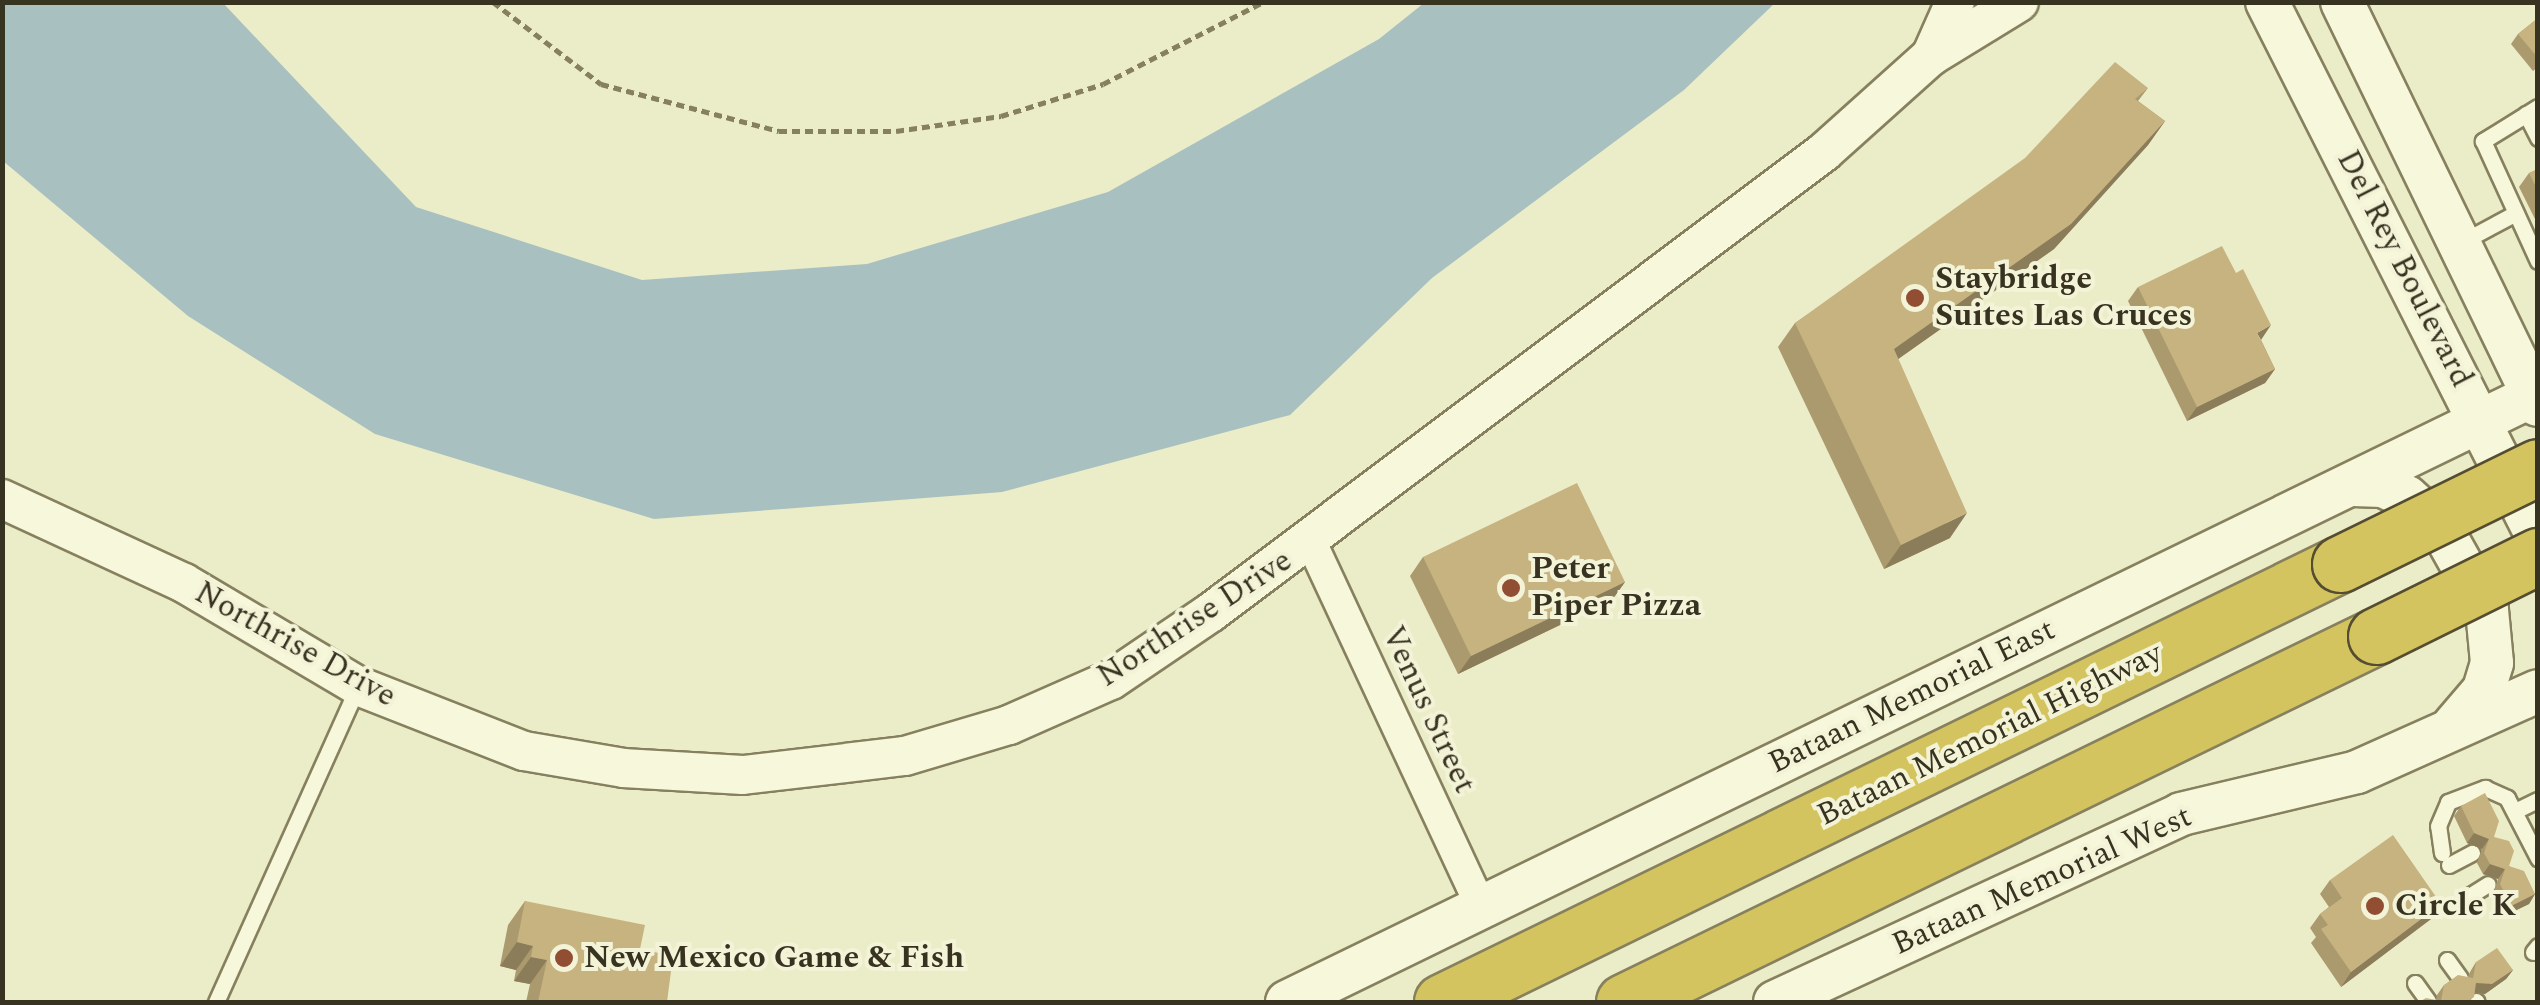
<!DOCTYPE html>
<html>
<head>
<meta charset="utf-8">
<style>
  body { margin:0 }
  #map { position:relative; width:2540px; height:1005px; overflow:hidden; background:#ebecc8; font-family:Spectral,serif }
  div>[style] { position:absolute }
  [style*='--x'] { left:calc(var(--x)*1px); top:calc(var(--y)*1px); width:calc(var(--w)*1px); rotate:calc(var(--a)*1deg) }
  .water>* { inset:0; background:#a8c0c0 }
  .path>* { height:5px; margin-top:-2.5px; transform-origin:0; background:repeating-linear-gradient(90deg,#86805e 0 8px,transparent 0 13px) }
  .roads { filter:drop-shadow(2px 0 #86805e) drop-shadow(-2px 0 #86805e) drop-shadow(0 2px #86805e) drop-shadow(0 -2px #86805e) }
  .service>* { height:15px; margin:-7.5px; padding:0 7.5px; transform-origin:7.5px; border-radius:7.5px; background:#f7f7db }
  .minor>* { height:30px; margin:-15px; padding:0 15px; transform-origin:15px; border-radius:15px; background:#f7f7db }
  .tertiary>* { height:38px; margin:-19px; padding:0 19px; transform-origin:19px; border-radius:19px; background:#f7f7db }
  .secondary>* { height:42px; margin:-21px; padding:0 21px; transform-origin:21px; border-radius:21px; background:#f7f7db }
  .motorway>* { height:55px; margin:-27.5px; padding:0 27.5px; transform-origin:27.5px; border-radius:27.5px; background:#d4c45f }
  .bridges { filter:drop-shadow(2px 0 #554d32) drop-shadow(-2px 0 #554d32) drop-shadow(0 2px #554d32) drop-shadow(0 -2px #554d32) }
  .motorway-bridge>* { height:55px; margin:-27.5px; padding:0 27.5px; transform-origin:27.5px; border-radius:27.5px; background:#d4c45f }
  .wall>* { inset:0; background:#ab9a6e }
  .shaded-wall>* { inset:0; background:#8b7d5a }
  .building>* { inset:0; background:#c7b380 }
  .dots>* { width:28px; height:28px; translate:-50% -50%; box-sizing:border-box; border:5px solid #f3f3d7; border-radius:50% }
  span { translate:-50% -50%; white-space:nowrap; text-align:center; line-height:1.15; -webkit-text-stroke:8px #f3f3d7; paint-order:stroke }
  .street-label { font-size:32px; color:#383321 }
  .poi-label { font-size:32px; color:#383321; font-weight:700 }
  .left { translate:0 -50%; text-align:left }
  .frame { position:absolute; inset:0; border:5px solid #383321; pointer-events:none }
</style>
</head>
<body>
<div id="map">
  <div class="water">
    <div style="clip-path:polygon(2px 3px,223px 3px,416px 207px,642px 280px,867px 264px,1108px 192px,1379px 39px,1424px 3px,1775px 3px,1684px 90px,1432px 278px,1290px 415px,1002px 492px,654px 519px,375px 434px,188px 316px,3px 161px)"></div>
  </div>
  <div class="path">
    <div style="--x:493;--y:2;--w:136;--a:37.2"></div>
    <div style="--x:601;--y:84;--w:184;--a:14.8"></div>
    <div style="--x:779;--y:131;--w:117;--a:0"></div>
    <div style="--x:896;--y:131;--w:106;--a:-8.1"></div>
    <div style="--x:1001;--y:116;--w:107;--a:-17.4"></div>
    <div style="--x:1103;--y:84;--w:180;--a:-27.1"></div>
  </div>
  <div class="roads">
    <div class="service">
      <div style="--x:2538;--y:107;--w:65;--a:148.3"></div>
      <div style="--x:2483;--y:141;--w:132;--a:65.4"></div>
      <div style="--x:2526;--y:114;--w:27;--a:63"></div>
      <div style="--x:2460;--y:243;--w:61;--a:-28.2"></div>
      <div style="--x:2515;--y:811;--w:25;--a:-26"></div>
      <div style="--x:2442;--y:853;--w:27;--a:-98"></div>
      <div style="--x:2438;--y:826;--w:26;--a:-67"></div>
      <div style="--x:2448;--y:802;--w:40;--a:-21"></div>
      <div style="--x:2485;--y:788;--w:24;--a:24"></div>
      <div style="--x:2507;--y:798;--w:68;--a:62.7"></div>
      <div style="--x:2449;--y:865;--w:26;--a:-28"></div>
      <div style="--x:2469;--y:896;--w:22;--a:-32"></div>
      <div style="--x:2533;--y:952;--w:8;--a:-50"></div>
      <div style="--x:2447;--y:960;--w:22;--a:54"></div>
      <div style="--x:2415;--y:983;--w:22;--a:54"></div>
      <div style="--x:2476;--y:1001;--w:1;--a:45"></div>
      <div style="--x:216;--y:1002;--w:346;--a:-65.8"></div>
    </div>
    <div class="minor">
      <div style="--x:1311;--y:542;--w:404;--a:65"></div>
    </div>
    <div class="tertiary">
      <div style="--x:1931;--y:56;--w:59;--a:-66"></div>
      <div style="--x:2;--y:499;--w:200;--a:24.8"></div>
      <div style="--x:184;--y:583;--w:202;--a:30.6"></div>
      <div style="--x:358;--y:686;--w:178;--a:21.4"></div>
      <div style="--x:524;--y:751;--w:100;--a:9.7"></div>
      <div style="--x:623;--y:768;--w:120;--a:3.3"></div>
      <div style="--x:743;--y:775;--w:163;--a:-6.7"></div>
      <div style="--x:905;--y:756;--w:109;--a:-16.6"></div>
      <div style="--x:1009;--y:725;--w:111;--a:-23.8"></div>
      <div style="--x:1111;--y:680;--w:120;--a:-34.1"></div>
      <div style="--x:1210;--y:613;--w:768;--a:-36.9"></div>
      <div style="--x:1824;--y:152;--w:144;--a:-41.9"></div>
      <div style="--x:1931;--y:56;--w:103;--a:-31.5"></div>
    </div>
    <div class="secondary">
      <div style="--x:2267;--y:2;--w:601;--a:63.18"></div>
      <div style="--x:2342;--y:2;--w:448;--a:64.1"></div>
      <div style="--x:2353;--y:485;--w:30;--a:2"></div>
      <div style="--x:2383;--y:486;--w:26;--a:25"></div>
      <div style="--x:2407;--y:497;--w:46;--a:42.4"></div>
      <div style="--x:2441;--y:528;--w:94;--a:60.7"></div>
      <div style="--x:2487;--y:610;--w:53;--a:84.6"></div>
      <div style="--x:2492;--y:663;--w:28;--a:107"></div>
      <div style="--x:2484;--y:690;--w:46;--a:130.6"></div>
      <div style="--x:1287;--y:1002;--w:1391;--a:-25.96"></div>
      <div style="--x:1775;--y:1002;--w:447;--a:-24.8"></div>
      <div style="--x:2181;--y:814;--w:181;--a:-13.4"></div>
      <div style="--x:2357;--y:772;--w:198;--a:-24.1"></div>
    </div>
    <div class="motorway">
      <div style="--x:1442;--y:1002;--w:999;--a:-26"></div>
      <div style="--x:1624;--y:1002;--w:836;--a:-25.95"></div>
    </div>
  </div>
  <div class="bridges">
    <div class="motorway-bridge">
      <div style="--x:2340;--y:564;--w:220;--a:-26.1"></div>
      <div style="--x:2376;--y:636;--w:181;--a:-26.3"></div>
    </div>
  </div>
  <div class="wall">
    <div style="clip-path:polygon(2538px 18px,2538px 67px,2533px 71px,2511px 44px,2518px 34px)"></div>
    <div style="clip-path:polygon(2148px 88px,2138px 101px,2165px 121px,2148px 145px,2054px 249px,1898px 359px,1950px 538px,1884px 569px,1778px 347px,1795px 323px)"></div>
    <div style="clip-path:polygon(2538px 169px,2538px 225px,2519px 187px,2529px 173px)"></div>
    <div style="clip-path:polygon(2138px 287px,2261px 340px,2275px 369px,2265px 383px,2187px 421px,2128px 301px)"></div>
    <div style="clip-path:polygon(1423px 557px,1625px 582px,1612px 600px,1458px 674px,1410px 576px)"></div>
    <div style="clip-path:polygon(2461px 806px,2494px 837px,2509px 866px,2535px 894px,2529px 904px,2504px 916px,2493px 894px,2498px 879px,2483px 874px,2477px 863px,2482px 849px,2467px 843px,2454px 816px)"></div>
    <div style="clip-path:polygon(2330px 880px,2441px 904px,2431px 919px,2341px 987px,2311px 943px,2316px 937px,2310px 928px,2320px 914px,2329px 907px,2320px 894px)"></div>
    <div style="clip-path:polygon(525px 901px,640px 949px,667px 1002px,526px 1002px,530px 984px,514px 981px,516px 970px,500px 966px,508px 925px)"></div>
    <div style="clip-path:polygon(2476px 962px,2513px 970px,2506px 979px,2485px 994px,2474px 993px,2470px 1002px,2419px 1002px,2436px 1000px,2437px 995px,2444px 985px,2468px 977px,2470px 972px)"></div>
  </div>
  <div class="shaded-wall">
    <div style="clip-path:polygon(2165px 121px,2148px 145px,2054px 249px,1877px 374px,1894px 349px)"></div>
    <div style="clip-path:polygon(2271px 325px,2261px 340px,2257px 333px)"></div>
    <div style="clip-path:polygon(2275px 369px,2265px 383px,2187px 421px,2197px 407px)"></div>
    <div style="clip-path:polygon(1967px 513px,1950px 538px,1884px 569px,1901px 545px)"></div>
    <div style="clip-path:polygon(1625px 582px,1612px 600px,1458px 674px,1471px 656px)"></div>
    <div style="clip-path:polygon(2474px 833px,2489px 839px,2482px 849px,2467px 843px)"></div>
    <div style="clip-path:polygon(2490px 864px,2505px 869px,2498px 879px,2483px 874px)"></div>
    <div style="clip-path:polygon(2535px 894px,2529px 904px,2504px 916px,2511px 906px)"></div>
    <div style="clip-path:polygon(2441px 904px,2431px 919px,2341px 987px,2351px 972px)"></div>
    <div style="clip-path:polygon(517px 942px,533px 946px,516px 970px,500px 966px)"></div>
    <div style="clip-path:polygon(531px 957px,547px 960px,530px 984px,514px 981px)"></div>
    <div style="clip-path:polygon(2513px 970px,2506px 979px,2485px 994px,2469px 992px,2476px 983px)"></div>
  </div>
  <div class="building">
    <div style="clip-path:polygon(2538px 18px,2538px 58px,2518px 34px)"></div>
    <div style="clip-path:polygon(2115px 62px,2148px 88px,2135px 99px,2165px 121px,2071px 224px,1894px 349px,1967px 513px,1901px 545px,1795px 323px,2025px 158px)"></div>
    <div style="clip-path:polygon(2538px 169px,2538px 191px,2529px 173px)"></div>
    <div style="clip-path:polygon(2222px 246px,2236px 273px,2243px 269px,2271px 325px,2257px 333px,2275px 369px,2197px 407px,2138px 287px)"></div>
    <div style="clip-path:polygon(1577px 483px,1625px 582px,1471px 656px,1423px 557px)"></div>
    <div style="clip-path:polygon(2485px 793px,2499px 821px,2494px 837px,2509px 841px,2514px 851px,2509px 866px,2524px 871px,2535px 894px,2511px 906px,2500px 884px,2505px 869px,2490px 864px,2484px 853px,2489px 839px,2474px 833px,2461px 806px)"></div>
    <div style="clip-path:polygon(2393px 835px,2441px 904px,2351px 972px,2321px 929px,2328px 925px,2320px 914px,2342px 898px,2330px 880px)"></div>
    <div style="clip-path:polygon(525px 901px,645px 925px,640px 949px,673px 956px,667px 1002px,538px 1002px,547px 960px,531px 957px,533px 946px,517px 942px)"></div>
    <div style="clip-path:polygon(2497px 948px,2513px 970px,2492px 984px,2476px 983px,2474px 997px,2467px 1002px,2419px 1002px,2426px 998px,2441px 1001px,2444px 985px,2458px 975px,2473px 978px,2476px 962px)"></div>
  </div>
  <div class="dots">
    <div style="left:1915px;top:298px;background:#914e32"></div>
    <div style="left:1511px;top:588px;background:#914e32"></div>
    <div style="left:2375px;top:906px;background:#914e32"></div>
    <div style="left:564px;top:958px;background:#914e32"></div>
  </div>
  <div class="street-label">
    <span style="left:2404px;top:269px;rotate:63deg">Del Rey Boulevard</span>
    <span style="left:1195px;top:619px;rotate:-33deg">Northrise Drive</span>
    <span style="left:295px;top:645px;rotate:29deg">Northrise Drive</span>
    <span style="left:1912px;top:697px;rotate:-26deg">Bataan Memorial East</span>
    <span style="left:1428px;top:710px;rotate:65deg">Venus Street</span>
    <span style="left:1990px;top:735px;rotate:-26deg">Bataan Memorial Highway</span>
    <span style="left:2042px;top:881px;rotate:-24deg">Bataan Memorial West</span>
  </div>
  <div class="poi-label">
    <span class="left" style="left:1935px;top:298px">Staybridge<br>Suites Las Cruces</span>
    <span class="left" style="left:1531px;top:588px">Peter<br>Piper Pizza</span>
    <span class="left" style="left:2395px;top:906px">Circle K</span>
    <span class="left" style="left:584px;top:958px">New Mexico Game &amp; Fish</span>
  </div>
  <div class="frame"></div>
</div>
</body>
</html>
